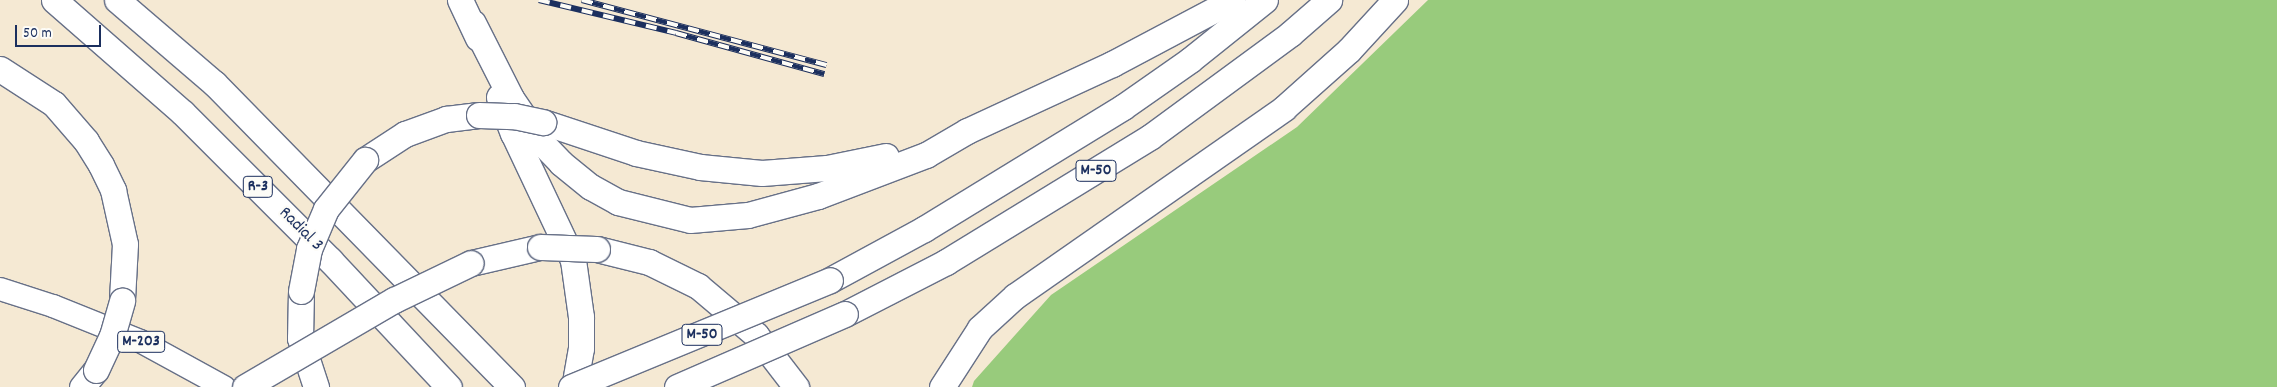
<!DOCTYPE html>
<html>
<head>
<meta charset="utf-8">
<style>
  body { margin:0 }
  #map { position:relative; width:2277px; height:387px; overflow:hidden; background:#f5e9d3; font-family:Dekko,sans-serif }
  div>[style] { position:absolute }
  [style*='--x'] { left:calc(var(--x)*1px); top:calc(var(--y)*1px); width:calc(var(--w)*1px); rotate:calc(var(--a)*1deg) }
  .green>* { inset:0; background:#98cb7c }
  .roads { filter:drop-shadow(1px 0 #677087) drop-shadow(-1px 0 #677087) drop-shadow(0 1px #677087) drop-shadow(0 -1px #677087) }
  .primary>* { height:22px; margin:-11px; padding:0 11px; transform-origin:11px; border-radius:11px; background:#fff }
  .motorway>* { height:25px; margin:-12.5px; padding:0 12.5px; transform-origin:12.5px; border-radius:12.5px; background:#fff }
  .rail>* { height:5.5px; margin-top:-2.75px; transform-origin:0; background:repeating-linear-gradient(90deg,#fdfcf7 0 11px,#1b2f5e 0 22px); box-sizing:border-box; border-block:1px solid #1b2f5e }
  .bridges { filter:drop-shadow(1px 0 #677087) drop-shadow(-1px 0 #677087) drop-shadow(0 1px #677087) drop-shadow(0 -1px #677087) }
  .motorway-bridge>* { height:25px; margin:-12.5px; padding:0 12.5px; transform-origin:12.5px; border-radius:12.5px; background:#fff }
  span { translate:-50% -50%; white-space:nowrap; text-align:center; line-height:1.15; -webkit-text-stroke:4.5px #fdfcf7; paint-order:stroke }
  .shield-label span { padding:1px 4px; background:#fdfcf7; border:1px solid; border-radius:4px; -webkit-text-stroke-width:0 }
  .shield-label { font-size:16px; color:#1b2f5e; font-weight:700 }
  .street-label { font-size:18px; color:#1b2f5e }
  .scale { position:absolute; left:15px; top:25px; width:86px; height:22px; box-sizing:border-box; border:2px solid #1b2f5e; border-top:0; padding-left:6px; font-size:15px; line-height:18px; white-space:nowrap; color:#1b2f5e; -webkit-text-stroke:4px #fdfcf7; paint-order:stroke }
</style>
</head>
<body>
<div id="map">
  <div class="green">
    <div style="clip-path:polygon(1428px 0,2277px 0,2277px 387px,972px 387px,974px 381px,1051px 295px,1297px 127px)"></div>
  </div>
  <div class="roads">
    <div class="primary">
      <div style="--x:0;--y:289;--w:56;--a:17.8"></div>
      <div style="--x:53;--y:306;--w:94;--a:21.9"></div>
      <div style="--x:140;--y:341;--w:96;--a:28.7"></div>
    </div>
    <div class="motorway">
      <div style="--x:54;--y:0;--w:171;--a:41.2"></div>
      <div style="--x:183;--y:113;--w:208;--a:45"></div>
      <div style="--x:330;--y:260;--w:174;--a:46.9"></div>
      <div style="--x:117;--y:0;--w:128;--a:40.6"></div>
      <div style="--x:214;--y:83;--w:426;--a:45.6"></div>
      <div style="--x:460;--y:0;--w:42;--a:64.7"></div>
      <div style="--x:473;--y:23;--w:84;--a:63.1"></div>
      <div style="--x:511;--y:98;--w:53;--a:55.7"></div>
      <div style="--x:541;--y:142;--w:29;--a:46"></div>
      <div style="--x:561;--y:163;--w:38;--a:39"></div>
      <div style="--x:591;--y:187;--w:31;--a:29"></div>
      <div style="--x:618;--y:202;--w:74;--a:14"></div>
      <div style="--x:690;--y:220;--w:58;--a:-4.9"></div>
      <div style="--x:748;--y:215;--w:73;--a:-15.2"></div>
      <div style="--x:818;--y:196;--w:116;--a:-20.8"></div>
      <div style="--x:926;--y:155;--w:48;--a:-30.3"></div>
      <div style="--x:967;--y:131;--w:160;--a:-24.8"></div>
      <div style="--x:1112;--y:64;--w:137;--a:-27.9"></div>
      <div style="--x:0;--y:69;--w:64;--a:32.9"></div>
      <div style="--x:54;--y:104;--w:49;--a:49.1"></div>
      <div style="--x:86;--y:141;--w:28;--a:58"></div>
      <div style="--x:101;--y:165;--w:28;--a:64"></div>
      <div style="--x:113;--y:190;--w:55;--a:77.5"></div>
      <div style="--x:125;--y:244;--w:56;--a:93.1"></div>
      <div style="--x:499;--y:97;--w:39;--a:69"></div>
      <div style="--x:513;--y:133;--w:140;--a:64.7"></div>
      <div style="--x:573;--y:260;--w:58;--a:82"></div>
      <div style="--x:581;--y:317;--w:31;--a:90"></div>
      <div style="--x:581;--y:348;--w:40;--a:100"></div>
      <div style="--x:543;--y:122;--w:98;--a:18.4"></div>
      <div style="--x:636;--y:153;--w:66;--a:12.3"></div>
      <div style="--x:700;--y:167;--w:62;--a:5.5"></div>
      <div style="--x:762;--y:173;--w:65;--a:-4.4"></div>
      <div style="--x:827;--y:168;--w:60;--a:-11.5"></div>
      <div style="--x:365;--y:160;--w:48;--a:-33"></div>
      <div style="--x:405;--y:134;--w:44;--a:-20.1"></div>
      <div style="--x:446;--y:119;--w:33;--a:-7"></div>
      <div style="--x:597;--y:249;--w:54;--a:14"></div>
      <div style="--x:649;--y:262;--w:55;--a:26.1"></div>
      <div style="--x:698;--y:286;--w:76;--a:40.2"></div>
      <div style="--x:756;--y:335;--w:66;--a:52.4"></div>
      <div style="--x:471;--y:263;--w:71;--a:-13.1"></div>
      <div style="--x:830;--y:280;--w:107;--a:-28.5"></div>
      <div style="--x:924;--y:229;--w:233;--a:-31.5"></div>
      <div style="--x:1123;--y:107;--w:82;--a:-35"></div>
      <div style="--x:1190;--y:60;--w:96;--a:-38.7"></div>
      <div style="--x:301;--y:291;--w:47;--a:91.2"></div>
      <div style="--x:300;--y:338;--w:52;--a:71.9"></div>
      <div style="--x:845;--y:314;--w:114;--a:-27.2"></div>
      <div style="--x:946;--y:262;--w:239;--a:-31.5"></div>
      <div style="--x:1150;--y:137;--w:174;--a:-36.3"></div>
      <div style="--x:1290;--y:34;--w:52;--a:-41.1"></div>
      <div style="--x:82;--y:387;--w:22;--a:-51"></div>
      <div style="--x:942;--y:387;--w:70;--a:-57.2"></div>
      <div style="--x:980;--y:328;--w:47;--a:-42.4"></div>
      <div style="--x:1015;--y:296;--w:328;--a:-34.9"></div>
      <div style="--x:1284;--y:108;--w:87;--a:-41.7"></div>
      <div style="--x:1349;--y:50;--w:68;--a:-47.4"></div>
    </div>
  </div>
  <div class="rail">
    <div style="--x:539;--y:0;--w:141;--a:13.5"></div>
    <div style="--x:676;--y:33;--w:154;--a:15.5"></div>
    <div style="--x:582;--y:0;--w:253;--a:14.9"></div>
  </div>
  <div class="bridges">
    <div class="motorway-bridge">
      <div style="--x:479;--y:115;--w:35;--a:2"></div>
      <div style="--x:514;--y:116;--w:30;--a:12"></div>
      <div style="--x:540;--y:247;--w:57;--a:2"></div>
      <div style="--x:301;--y:291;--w:43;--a:-79.2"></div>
      <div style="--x:309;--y:249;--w:43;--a:-67"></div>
      <div style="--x:326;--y:209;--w:63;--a:-51.5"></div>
      <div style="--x:96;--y:370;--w:38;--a:-65"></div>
      <div style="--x:112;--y:336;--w:37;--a:-74"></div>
      <div style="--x:245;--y:387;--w:173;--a:-30.3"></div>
      <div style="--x:394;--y:300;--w:85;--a:-25.7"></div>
      <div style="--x:571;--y:387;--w:280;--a:-22.4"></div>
      <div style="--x:677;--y:387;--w:183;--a:-23.5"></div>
    </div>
  </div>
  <div class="shield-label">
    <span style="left:1096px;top:171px">M-50</span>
    <span style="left:258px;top:187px">R-3</span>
    <span style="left:702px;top:335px">M-50</span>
    <span style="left:141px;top:342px">M-203</span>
  </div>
  <div class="street-label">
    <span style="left:300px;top:230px;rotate:45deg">Radial 3</span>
  </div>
  <div class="scale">50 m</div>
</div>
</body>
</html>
